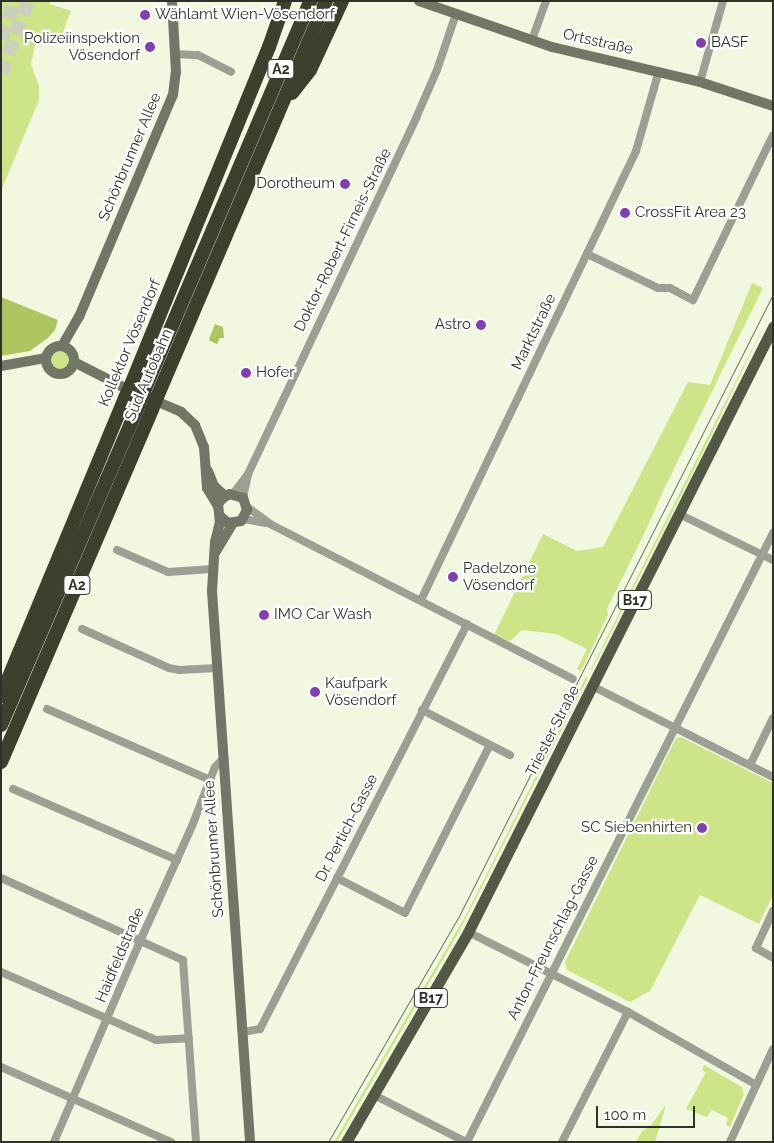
<!DOCTYPE html>
<html>
<head>
<meta charset="utf-8">
<style>
  body { margin:0 }
  #map { position:relative; width:774px; height:1143px; overflow:hidden; background:#f1f8df; font-family:Raleway,sans-serif }
  div>[style] { position:absolute }
  [style*='--x'] { left:calc(var(--x)*1px); top:calc(var(--y)*1px); width:calc(var(--w)*1px); rotate:calc(var(--a)*1deg) }
  .green>* { inset:0; background:#cee488 }
  .round { border-radius:50% }
  .water>* { inset:0; background:#aec461 }
  .motorway-tunnel>* { height:14px; margin-top:-7px; transform-origin:0; background:repeating-linear-gradient(90deg,#cad0ba 0 14px,transparent 0 21px) }
  .minor>* { height:8px; margin:-4px; padding:0 4px; transform-origin:4px; border-radius:4px; background:#9c9f94 }
  .secondary>* { height:10px; margin:-5px; padding:0 5px; transform-origin:5px; border-radius:5px; background:#717667 }
  .secondary>.ring { margin:-5px; padding:0; box-sizing:content-box; background:none; border:10px solid #717667; border-radius:50% }
  .primary>* { height:11px; margin:-5.5px; padding:0 5.5px; transform-origin:5.5px; border-radius:5.5px; background:#545947 }
  .motorway>* { height:14px; margin:-7px; padding:0 7px; transform-origin:7px; border-radius:7px; background:#3c412d }
  .tram>* { height:1px; margin:-0.5px; padding:0 0.5px; transform-origin:0.5px; border-radius:0.5px; background:#707465 }
  .motorway-bridge>* { height:14px; margin:-7px; padding:0 7px; transform-origin:7px; border-radius:7px; background:#3c412d }
  .dots>* { width:14px; height:14px; translate:-50% -50%; box-sizing:border-box; border:2px solid #fff; border-radius:50% }
  span { translate:-50% -50%; white-space:nowrap; text-align:center; line-height:1.15; -webkit-text-stroke:4.5px #fff; paint-order:stroke }
  .shield-label span { padding:1px 4px; background:#fff; border:1px solid; border-radius:4px; -webkit-text-stroke-width:0 }
  .shield-label { font-size:14px; color:#2f3228; font-weight:700 }
  .poi-label { font-size:15px; color:#2f3228 }
  .left { translate:0 -50%; text-align:left }
  .right { translate:-100% -50%; text-align:right }
  .street-label { font-size:15px; color:#2f3228 }
  .frame { position:absolute; inset:0; border:2px solid #2f3228; pointer-events:none }
  .scale { position:absolute; left:596px; top:1106px; width:99px; height:22px; box-sizing:border-box; border:2px solid #2f3228; border-top:0; padding-left:6px; font-size:15px; line-height:18px; white-space:nowrap; color:#2f3228; -webkit-text-stroke:4px #fff; paint-order:stroke }
</style>
</head>
<body>
<div id="map">
  <div class="green">
    <div style="clip-path:polygon(1px 1px,51px 1px,50px 4px,71px 11px,60px 40px,38px 33px,31px 64px,39px 86px,39px 100px,1px 191px)"></div>
    <div style="clip-path:polygon(752px 283px,763px 288px,664px 489px,646px 530px,607px 609px,608px 615px,581px 671px,577px 669px,587px 649px,556px 634px,522px 630px,510px 641px,494px 635px,543px 534px,577px 551px,603px 547px,688px 382px,710px 385px)"></div>
    <div style="clip-path:polygon(773px 307px,705px 448px,592px 670px,591px 669px)"></div>
    <div class="round" style="left:49px;top:349px;width:22px;height:22px"></div>
    <div style="clip-path:polygon(586px 677px,588px 678px,460px 930px,341px 1135px,337px 1142px,334px 1142px,466px 915px)"></div>
    <div style="clip-path:polygon(681px 737px,773px 783px,773px 895px,759px 924px,700px 895px,650px 991px,630px 1002px,567px 970px,565px 962px,676px 738px)"></div>
    <div style="clip-path:polygon(704px 1065px,742px 1087px,744px 1094px,730px 1127px,726px 1125px,728px 1118px,712px 1110px,707px 1117px,686px 1109px,706px 1072px,702px 1070px)"></div>
    <div style="clip-path:polygon(666px 1105px,655px 1142px,636px 1142px,642px 1131px,651px 1125px)"></div>
  </div>
  <div class="water">
    <div style="clip-path:polygon(1px 297px,58px 320px,55px 330px,48px 338px,30px 351px,1px 356px)"></div>
    <div style="clip-path:polygon(215px 324px,223px 327px,224px 338px,220px 338px,217px 344px,210px 341px,209px 339px)"></div>
  </div>
  <div class="motorway-tunnel">
    <div style="--x:1;--y:39;--w:40;--a:-69.8"></div>
    <div style="--x:1;--y:74;--w:78;--a:-69.7"></div>
  </div>
  <div class="minor">
    <div style="--x:532;--y:40;--w:41;--a:-70.3"></div>
    <div style="--x:176;--y:54;--w:22;--a:3"></div>
    <div style="--x:198;--y:55;--w:37;--a:27"></div>
    <div style="--x:700;--y:82;--w:84;--a:-74.1"></div>
    <div style="--x:587;--y:254;--w:79;--a:25.6"></div>
    <div style="--x:658;--y:288;--w:12;--a:0"></div>
    <div style="--x:670;--y:288;--w:26;--a:28"></div>
    <div style="--x:693;--y:300;--w:183;--a:-64.1"></div>
    <div style="--x:233;--y:494;--w:25;--a:-53"></div>
    <div style="--x:248;--y:474;--w:394;--a:-64.7"></div>
    <div style="--x:416;--y:118;--w:52;--a:-66.4"></div>
    <div style="--x:437;--y:70;--w:59;--a:-71.3"></div>
    <div style="--x:243;--y:498;--w:25;--a:-78"></div>
    <div style="--x:247;--y:507;--w:29;--a:36"></div>
    <div style="--x:270;--y:524;--w:340;--a:27.1"></div>
    <div style="--x:679;--y:514;--w:105;--a:26.1"></div>
    <div style="--x:243;--y:519;--w:23;--a:10"></div>
    <div style="--x:117;--y:550;--w:56;--a:23.3"></div>
    <div style="--x:168;--y:572;--w:44;--a:-3.9"></div>
    <div style="--x:421;--y:600;--w:498;--a:-64.4"></div>
    <div style="--x:636;--y:151;--w:83;--a:-74"></div>
    <div style="--x:82;--y:629;--w:95;--a:24.1"></div>
    <div style="--x:169;--y:668;--w:10;--a:11"></div>
    <div style="--x:179;--y:670;--w:38;--a:-3"></div>
    <div style="--x:592;--y:686;--w:203;--a:26.7"></div>
    <div style="--x:47;--y:709;--w:178;--a:23.5"></div>
    <div style="--x:422;--y:710;--w:99;--a:27.1"></div>
    <div style="--x:750;--y:765;--w:52;--a:-63.9"></div>
    <div style="--x:13;--y:789;--w:179;--a:23.4"></div>
    <div style="--x:1;--y:878;--w:200;--a:24.3"></div>
    <div style="--x:183;--y:960;--w:182;--a:85.9"></div>
    <div style="--x:337;--y:878;--w:76;--a:27.2"></div>
    <div style="--x:405;--y:913;--w:188;--a:-63.2"></div>
    <div style="--x:773;--y:911;--w:41;--a:114.7"></div>
    <div style="--x:756;--y:948;--w:20;--a:30"></div>
    <div style="--x:468;--y:932;--w:179;--a:26.6"></div>
    <div style="--x:628;--y:1012;--w:146;--a:29.6"></div>
    <div style="--x:1;--y:972;--w:169;--a:23.7"></div>
    <div style="--x:156;--y:1040;--w:33;--a:-3"></div>
    <div style="--x:243;--y:1032;--w:17;--a:-10"></div>
    <div style="--x:260;--y:1029;--w:455;--a:-62.9"></div>
    <div style="--x:1;--y:1067;--w:186;--a:23.8"></div>
    <div style="--x:374;--y:1095;--w:103;--a:27.1"></div>
    <div style="--x:54;--y:1142;--w:221;--a:-66.8"></div>
    <div style="--x:141;--y:939;--w:124;--a:-65.7"></div>
    <div style="--x:192;--y:826;--w:63;--a:-68.7"></div>
    <div style="--x:215;--y:767;--w:13;--a:-45"></div>
    <div style="--x:467;--y:1142;--w:682;--a:-63.32"></div>
    <div style="--x:562;--y:1142;--w:146;--a:-63.1"></div>
    <div style="--x:730;--y:1142;--w:102;--a:-65.2"></div>
  </div>
  <div class="secondary">
    <div style="--x:419;--y:1;--w:141;--a:19.1"></div>
    <div style="--x:552;--y:47;--w:152;--a:13.3"></div>
    <div style="--x:700;--y:82;--w:77;--a:18.2"></div>
    <div class="ring" style="left:46px;top:346px;width:18px;height:18px"></div>
    <div style="--x:62;--y:346;--w:34;--a:-60"></div>
    <div style="--x:79;--y:317;--w:241;--a:-67.1"></div>
    <div style="--x:173;--y:95;--w:23;--a:-83"></div>
    <div style="--x:176;--y:72;--w:71;--a:-93.2"></div>
    <div style="--x:74;--y:362;--w:66;--a:27"></div>
    <div style="--x:1;--y:366;--w:46;--a:-10.1"></div>
    <div style="--x:151;--y:399;--w:33;--a:23"></div>
    <div style="--x:181;--y:412;--w:19;--a:43"></div>
    <div style="--x:195;--y:425;--w:24;--a:68"></div>
    <div style="--x:204;--y:447;--w:41;--a:85.8"></div>
    <div style="--x:207;--y:488;--w:21;--a:59"></div>
    <div style="--x:208;--y:471;--w:16;--a:68"></div>
    <div style="--x:214;--y:486;--w:15;--a:42"></div>
    <div style="--x:220;--y:516;--w:11;--a:41"></div>
    <div style="--x:228;--y:523;--w:13;--a:-9"></div>
    <div style="--x:241;--y:521;--w:13;--a:-61"></div>
    <div style="--x:247;--y:510;--w:13;--a:-108"></div>
    <div style="--x:243;--y:498;--w:14;--a:-163"></div>
    <div style="--x:230;--y:494;--w:8;--a:150"></div>
    <div style="--x:223;--y:498;--w:8;--a:130"></div>
    <div style="--x:218;--y:504;--w:18;--a:84"></div>
    <div style="--x:220;--y:522;--w:21;--a:104"></div>
    <div style="--x:215;--y:542;--w:49;--a:93.5"></div>
    <div style="--x:212;--y:591;--w:552;--a:86.05"></div>
    <div style="--x:215;--y:553;--w:35;--a:-59"></div>
  </div>
  <div class="primary">
    <div style="--x:346;--y:1142;--w:243;--a:-59.8"></div>
    <div style="--x:468;--y:932;--w:678;--a:-63.25"></div>
  </div>
  <div class="motorway">
    <div style="--x:292;--y:93;--w:29;--a:-52"></div>
    <div style="--x:310;--y:70;--w:76;--a:-65.1"></div>
    <div style="--x:131;--y:385;--w:365;--a:-67.8"></div>
    <div style="--x:269;--y:47;--w:49;--a:-70.8"></div>
    <div style="--x:144;--y:391;--w:424;--a:-66.9"></div>
    <div style="--x:157;--y:397;--w:431;--a:-66.9"></div>
    <div style="--x:1;--y:696;--w:323;--a:-67.4"></div>
    <div style="--x:1;--y:725;--w:349;--a:-66.7"></div>
    <div style="--x:1;--y:762;--w:384;--a:-66.8"></div>
  </div>
  <div class="tram">
    <div style="--x:328;--y:1142;--w:263;--a:-59.9"></div>
    <div style="--x:460;--y:914;--w:695;--a:-63.21"></div>
  </div>
  <div class="motorway-bridge">
    <div style="--x:125;--y:398;--w:14;--a:-65"></div>
    <div style="--x:139;--y:404;--w:14;--a:-69"></div>
    <div style="--x:152;--y:409;--w:13;--a:-67"></div>
  </div>
  <div class="dots">
    <div style="left:145px;top:15px;background:#833eb2"></div>
    <div style="left:701px;top:43px;background:#833eb2"></div>
    <div style="left:150px;top:47px;background:#833eb2"></div>
    <div style="left:345px;top:184px;background:#833eb2"></div>
    <div style="left:625px;top:213px;background:#833eb2"></div>
    <div style="left:481px;top:325px;background:#833eb2"></div>
    <div style="left:246px;top:373px;background:#833eb2"></div>
    <div style="left:453px;top:577px;background:#833eb2"></div>
    <div style="left:264px;top:615px;background:#833eb2"></div>
    <div style="left:315px;top:692px;background:#833eb2"></div>
    <div style="left:702px;top:828px;background:#833eb2"></div>
  </div>
  <div class="shield-label">
    <span style="left:281px;top:69px">A2</span>
    <span style="left:77px;top:585px">A2</span>
    <span style="left:635px;top:600px">B17</span>
    <span style="left:431px;top:998px">B17</span>
  </div>
  <div class="poi-label">
    <span class="left" style="left:155px;top:15px">Wählamt Wien-Vösendorf</span>
    <span class="right" style="left:140px;top:47px">Polizeiinspektion<br>Vösendorf</span>
    <span class="left" style="left:711px;top:43px">BASF</span>
    <span class="right" style="left:335px;top:184px">Dorotheum</span>
    <span class="left" style="left:635px;top:213px">CrossFit Area 23</span>
    <span class="right" style="left:471px;top:325px">Astro</span>
    <span class="left" style="left:256px;top:373px">Hofer</span>
    <span class="left" style="left:463px;top:577px">Padelzone<br>Vösendorf</span>
    <span class="left" style="left:274px;top:615px">IMO Car Wash</span>
    <span class="left" style="left:325px;top:692px">Kaufpark<br>Vösendorf</span>
    <span class="right" style="left:692px;top:828px">SC Siebenhirten</span>
  </div>
  <div class="street-label">
    <span style="left:598px;top:42px;rotate:13deg">Ortsstraße</span>
    <span style="left:130px;top:157px;rotate:-67deg">Schönbrunner Allee</span>
    <span style="left:343px;top:240px;rotate:-64deg">Doktor-Robert-Firneis-Straße</span>
    <span style="left:534px;top:332px;rotate:-64deg">Marktstraße</span>
    <span style="left:130px;top:343px;rotate:-67deg">Kollektor Vösendorf</span>
    <span style="left:149px;top:375px;rotate:-67deg">Süd Autobahn</span>
    <span style="left:553px;top:731px;rotate:-63deg">Triester Straße</span>
    <span style="left:347px;top:828px;rotate:-63deg">Dr. Pertich-Gasse</span>
    <span style="left:214px;top:849px;rotate:-94deg">Schönbrunner Allee</span>
    <span style="left:553px;top:938px;rotate:-63deg">Anton-Freunschlag-Gasse</span>
    <span style="left:120px;top:955px;rotate:-67deg">Haidfeldstraße</span>
  </div>
  <div class="frame"></div>
  <div class="scale">100 m</div>
</div>
</body>
</html>
